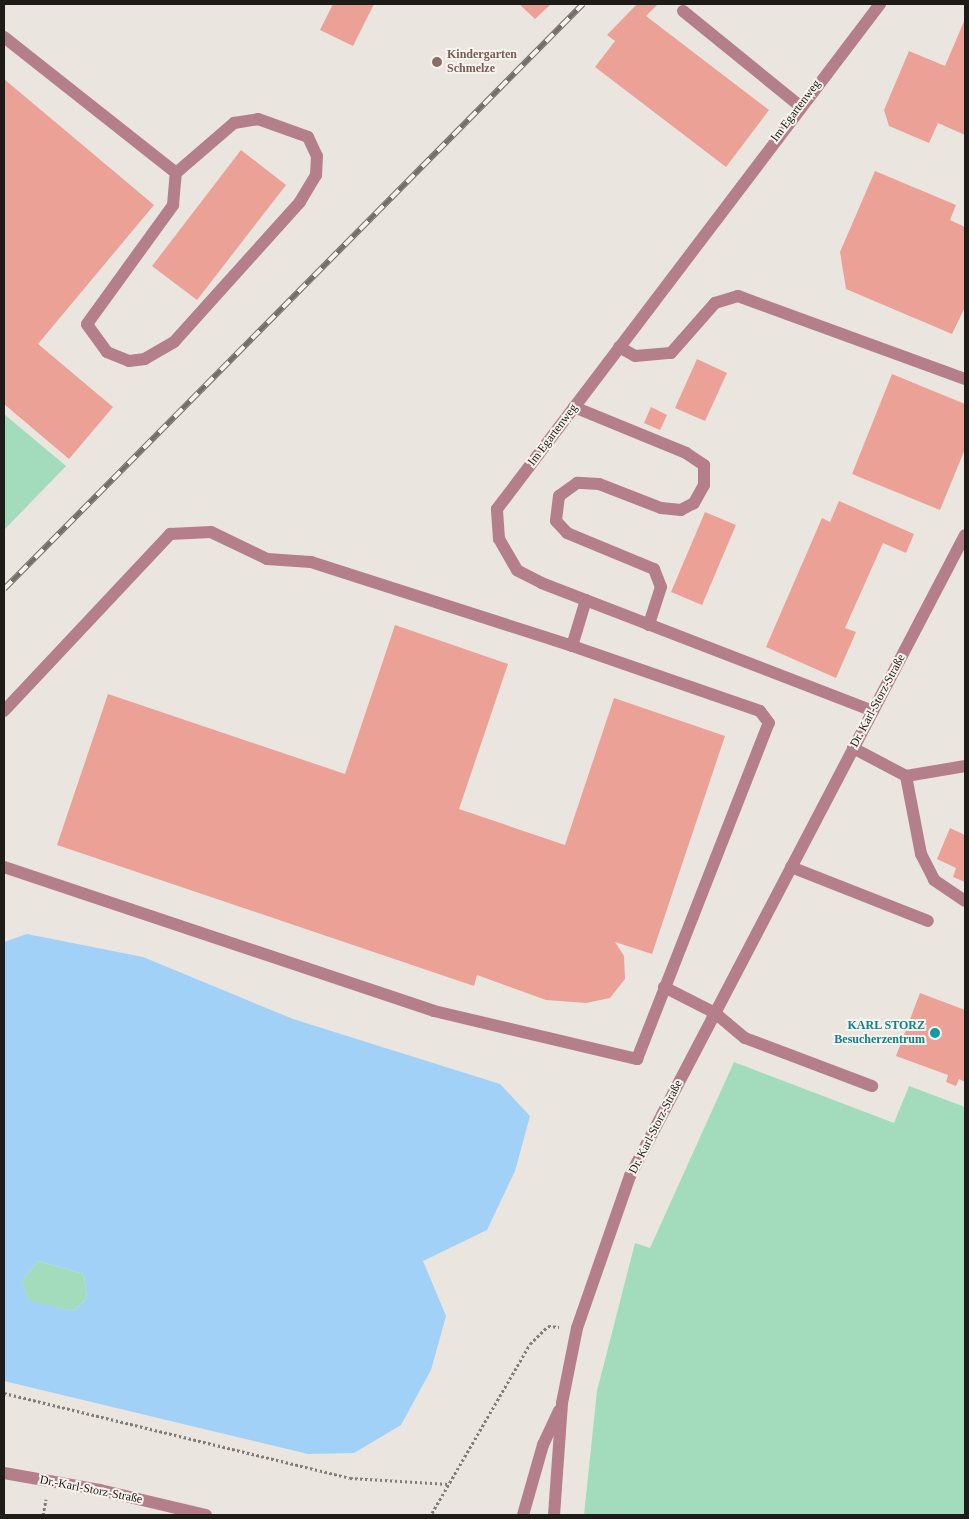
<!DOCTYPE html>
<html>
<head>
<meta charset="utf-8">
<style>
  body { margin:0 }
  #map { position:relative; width:969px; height:1519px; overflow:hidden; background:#eae5de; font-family:Georgia,serif }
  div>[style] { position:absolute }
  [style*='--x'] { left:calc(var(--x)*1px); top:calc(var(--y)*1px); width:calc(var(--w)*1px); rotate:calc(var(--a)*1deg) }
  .green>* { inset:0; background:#a3dcbd }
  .water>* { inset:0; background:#a1d1f7 }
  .building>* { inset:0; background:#eca197 }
  .path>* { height:3px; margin-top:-1.5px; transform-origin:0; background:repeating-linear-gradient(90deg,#817e79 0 2.5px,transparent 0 5px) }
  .minor>* { height:12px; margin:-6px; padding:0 6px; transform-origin:6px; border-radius:6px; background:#b47f8b }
  .rail>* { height:5.5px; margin-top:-2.75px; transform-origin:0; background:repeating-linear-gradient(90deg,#f7f2eb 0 11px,#726f6a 0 22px); box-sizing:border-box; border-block:1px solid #726f6a }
  .dots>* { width:14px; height:14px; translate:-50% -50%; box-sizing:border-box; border:2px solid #f7f2eb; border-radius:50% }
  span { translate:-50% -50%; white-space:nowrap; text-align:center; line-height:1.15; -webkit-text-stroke:4px #f7f2eb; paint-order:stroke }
  .education-label { font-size:12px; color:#785e54; font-weight:700 }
  .left { translate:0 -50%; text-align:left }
  .street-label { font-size:12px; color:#1d1c19 }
  .culture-label { font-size:12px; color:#0d838f; font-weight:700 }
  .right { translate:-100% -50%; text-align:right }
  .frame { position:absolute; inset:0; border:5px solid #1d1c19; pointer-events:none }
</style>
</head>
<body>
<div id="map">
  <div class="green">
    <div style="clip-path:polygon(4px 414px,66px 466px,4px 530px)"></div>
    <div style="clip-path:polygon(734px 1062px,894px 1123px,909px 1086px,965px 1107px,965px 1515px,584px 1515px,597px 1391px,635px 1243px,650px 1248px)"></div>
    <div style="clip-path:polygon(38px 1261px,84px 1274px,87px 1298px,74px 1311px,29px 1302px,22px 1281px)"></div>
  </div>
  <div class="water">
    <div style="clip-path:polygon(evenodd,27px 934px,143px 957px,293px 1019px,500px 1084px,530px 1116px,515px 1171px,487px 1230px,423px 1261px,446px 1316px,431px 1370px,401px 1425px,354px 1453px,308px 1454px,4px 1381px,4px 942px,27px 934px,38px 1261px,84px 1274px,87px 1298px,74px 1311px,29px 1301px,22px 1281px,38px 1261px)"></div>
  </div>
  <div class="building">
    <div style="clip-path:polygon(333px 4px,374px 4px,353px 46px,320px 30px)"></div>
    <div style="clip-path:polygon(519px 4px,551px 4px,535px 19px)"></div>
    <div style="clip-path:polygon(637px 4px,658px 4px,646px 16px,769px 110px,726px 167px,595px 67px,615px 41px,607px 35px)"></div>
    <div style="clip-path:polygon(965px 19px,965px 135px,938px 123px,929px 143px,889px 126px,884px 110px,909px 51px,945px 66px)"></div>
    <div style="clip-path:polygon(4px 79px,154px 205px,38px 344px,113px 407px,69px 459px,4px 404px)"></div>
    <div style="clip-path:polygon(241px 150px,286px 185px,197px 300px,152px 266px)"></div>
    <div style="clip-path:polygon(875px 171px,956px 205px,950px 220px,965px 227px,965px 307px,952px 334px,846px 289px,840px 252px)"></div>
    <div style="clip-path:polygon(697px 359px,727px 373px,705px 421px,675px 408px)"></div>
    <div style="clip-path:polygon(892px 374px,965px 404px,965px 449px,940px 510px,852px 474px)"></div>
    <div style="clip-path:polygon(651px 407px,667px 415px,660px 430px,644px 423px)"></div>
    <div style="clip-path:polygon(839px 501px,914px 534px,906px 553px,883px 543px,845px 628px,856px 632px,836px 678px,766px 647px,822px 518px,830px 522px)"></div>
    <div style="clip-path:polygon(705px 512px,736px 525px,702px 605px,671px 592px)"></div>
    <div style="clip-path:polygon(395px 625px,508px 664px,459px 809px,565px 845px,614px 698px,725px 736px,652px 954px,615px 942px,624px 956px,625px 979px,610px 998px,586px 1003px,546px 1000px,477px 975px,474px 986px,57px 845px,108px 694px,345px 774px)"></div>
    <div style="clip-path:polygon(950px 828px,965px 835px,965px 882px,953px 877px,956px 868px,937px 859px)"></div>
    <div style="clip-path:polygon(920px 993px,965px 1010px,965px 1082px,959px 1079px,956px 1086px,946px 1082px,948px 1075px,896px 1056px)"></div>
  </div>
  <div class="path">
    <div style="--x:4;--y:1393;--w:356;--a:13.8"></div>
    <div style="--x:350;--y:1478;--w:99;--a:3.5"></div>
    <div style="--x:432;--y:1513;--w:195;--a:-59.9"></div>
    <div style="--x:530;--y:1344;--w:25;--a:-45"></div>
    <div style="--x:548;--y:1326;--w:11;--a:5"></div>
    <div style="--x:43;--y:1515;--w:16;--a:-79"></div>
  </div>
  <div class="minor">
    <div style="--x:683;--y:11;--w:151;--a:39.1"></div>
    <div style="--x:4;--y:37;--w:219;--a:38.3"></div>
    <div style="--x:258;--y:119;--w:53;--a:19.8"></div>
    <div style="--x:308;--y:137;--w:21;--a:65"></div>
    <div style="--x:317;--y:156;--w:19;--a:93"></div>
    <div style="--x:316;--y:175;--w:31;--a:121"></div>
    <div style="--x:300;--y:202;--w:188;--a:132"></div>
    <div style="--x:174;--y:342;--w:34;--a:150"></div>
    <div style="--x:145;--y:359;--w:16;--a:173"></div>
    <div style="--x:129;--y:361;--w:24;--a:-158"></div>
    <div style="--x:107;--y:352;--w:34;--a:-126"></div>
    <div style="--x:87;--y:324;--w:147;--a:-54.1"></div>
    <div style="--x:173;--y:205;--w:32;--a:-85"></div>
    <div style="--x:176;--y:173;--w:77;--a:-40.8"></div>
    <div style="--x:234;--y:123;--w:24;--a:-9"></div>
    <div style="--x:619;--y:347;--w:18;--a:29"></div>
    <div style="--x:635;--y:356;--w:36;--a:-5"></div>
    <div style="--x:671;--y:353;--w:67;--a:-48.7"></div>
    <div style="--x:715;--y:303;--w:24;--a:-17"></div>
    <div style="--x:738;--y:296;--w:242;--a:20.1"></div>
    <div style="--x:574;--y:407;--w:121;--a:22.3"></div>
    <div style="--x:686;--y:453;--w:22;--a:34"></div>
    <div style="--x:704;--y:465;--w:20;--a:90"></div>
    <div style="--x:704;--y:485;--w:21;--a:119"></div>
    <div style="--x:694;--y:503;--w:15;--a:152"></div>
    <div style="--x:681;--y:510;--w:20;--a:-174"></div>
    <div style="--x:661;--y:508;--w:66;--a:-158.8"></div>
    <div style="--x:599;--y:484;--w:22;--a:-177"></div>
    <div style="--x:577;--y:483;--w:22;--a:144"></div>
    <div style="--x:559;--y:496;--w:25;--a:97"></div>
    <div style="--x:556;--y:521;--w:16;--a:47"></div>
    <div style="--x:567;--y:533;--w:94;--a:22.5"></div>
    <div style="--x:654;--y:569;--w:19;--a:69"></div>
    <div style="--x:661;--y:587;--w:40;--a:108"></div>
    <div style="--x:4;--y:711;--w:243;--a:-46.8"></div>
    <div style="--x:170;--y:534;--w:41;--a:-2.8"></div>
    <div style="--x:211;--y:532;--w:62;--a:25.7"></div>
    <div style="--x:267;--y:559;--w:44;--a:3.9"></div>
    <div style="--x:311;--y:562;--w:274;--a:17.8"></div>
    <div style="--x:572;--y:646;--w:48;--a:-73.1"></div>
    <div style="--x:873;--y:711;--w:355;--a:-158.9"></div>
    <div style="--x:542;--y:583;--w:28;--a:-153"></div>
    <div style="--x:517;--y:570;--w:36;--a:-120"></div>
    <div style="--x:499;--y:539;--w:30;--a:-94"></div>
    <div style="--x:497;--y:509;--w:634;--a:-52.82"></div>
    <div style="--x:853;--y:748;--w:60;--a:27.8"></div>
    <div style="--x:906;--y:776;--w:60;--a:-9.6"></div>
    <div style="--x:906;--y:776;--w:79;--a:79.1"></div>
    <div style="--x:921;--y:854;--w:29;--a:63"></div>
    <div style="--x:934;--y:880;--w:37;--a:34"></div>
    <div style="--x:4;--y:867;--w:453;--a:18.5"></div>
    <div style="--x:434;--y:1011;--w:209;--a:13.3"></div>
    <div style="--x:637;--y:1059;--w:361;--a:-68.6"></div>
    <div style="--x:769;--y:723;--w:15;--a:-127"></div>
    <div style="--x:760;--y:711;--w:199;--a:-160.9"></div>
    <div style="--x:791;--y:867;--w:147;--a:21.5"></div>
    <div style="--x:664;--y:987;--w:57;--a:27"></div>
    <div style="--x:715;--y:1013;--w:39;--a:40"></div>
    <div style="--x:745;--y:1038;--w:136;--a:20.7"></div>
    <div style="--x:4;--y:1473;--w:97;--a:10"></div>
    <div style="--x:100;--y:1490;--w:109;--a:13.3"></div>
    <div style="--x:523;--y:1515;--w:73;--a:-74.1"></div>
    <div style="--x:543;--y:1445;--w:38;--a:-65"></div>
    <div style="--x:554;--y:1515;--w:112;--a:-85.9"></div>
    <div style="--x:562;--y:1403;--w:76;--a:-78.7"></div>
    <div style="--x:577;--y:1328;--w:161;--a:-70.8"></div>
    <div style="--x:630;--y:1176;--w:723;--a:-62.41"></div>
  </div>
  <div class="rail">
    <div style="--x:4;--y:589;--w:823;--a:-45.3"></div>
  </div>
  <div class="dots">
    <div style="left:437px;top:62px;background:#8d6e63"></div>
    <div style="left:935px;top:1033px;background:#0f9aa8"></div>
  </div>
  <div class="education-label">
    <span class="left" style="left:447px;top:62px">Kindergarten<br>Schmelze</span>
  </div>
  <div class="street-label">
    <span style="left:796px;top:111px;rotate:-53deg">Im Egartenweg</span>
    <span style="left:553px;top:435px;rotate:-53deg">Im Egartenweg</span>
    <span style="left:878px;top:701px;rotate:-62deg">Dr. Karl-Storz-Straße</span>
    <span style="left:656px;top:1127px;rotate:-63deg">Dr. Karl-Storz-Straße</span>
    <span style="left:91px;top:1490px;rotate:11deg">Dr.-Karl-Storz-Straße</span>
  </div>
  <div class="culture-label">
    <span class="right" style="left:925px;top:1033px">KARL STORZ<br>Besucherzentrum</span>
  </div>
  <div class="frame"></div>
</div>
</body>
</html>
